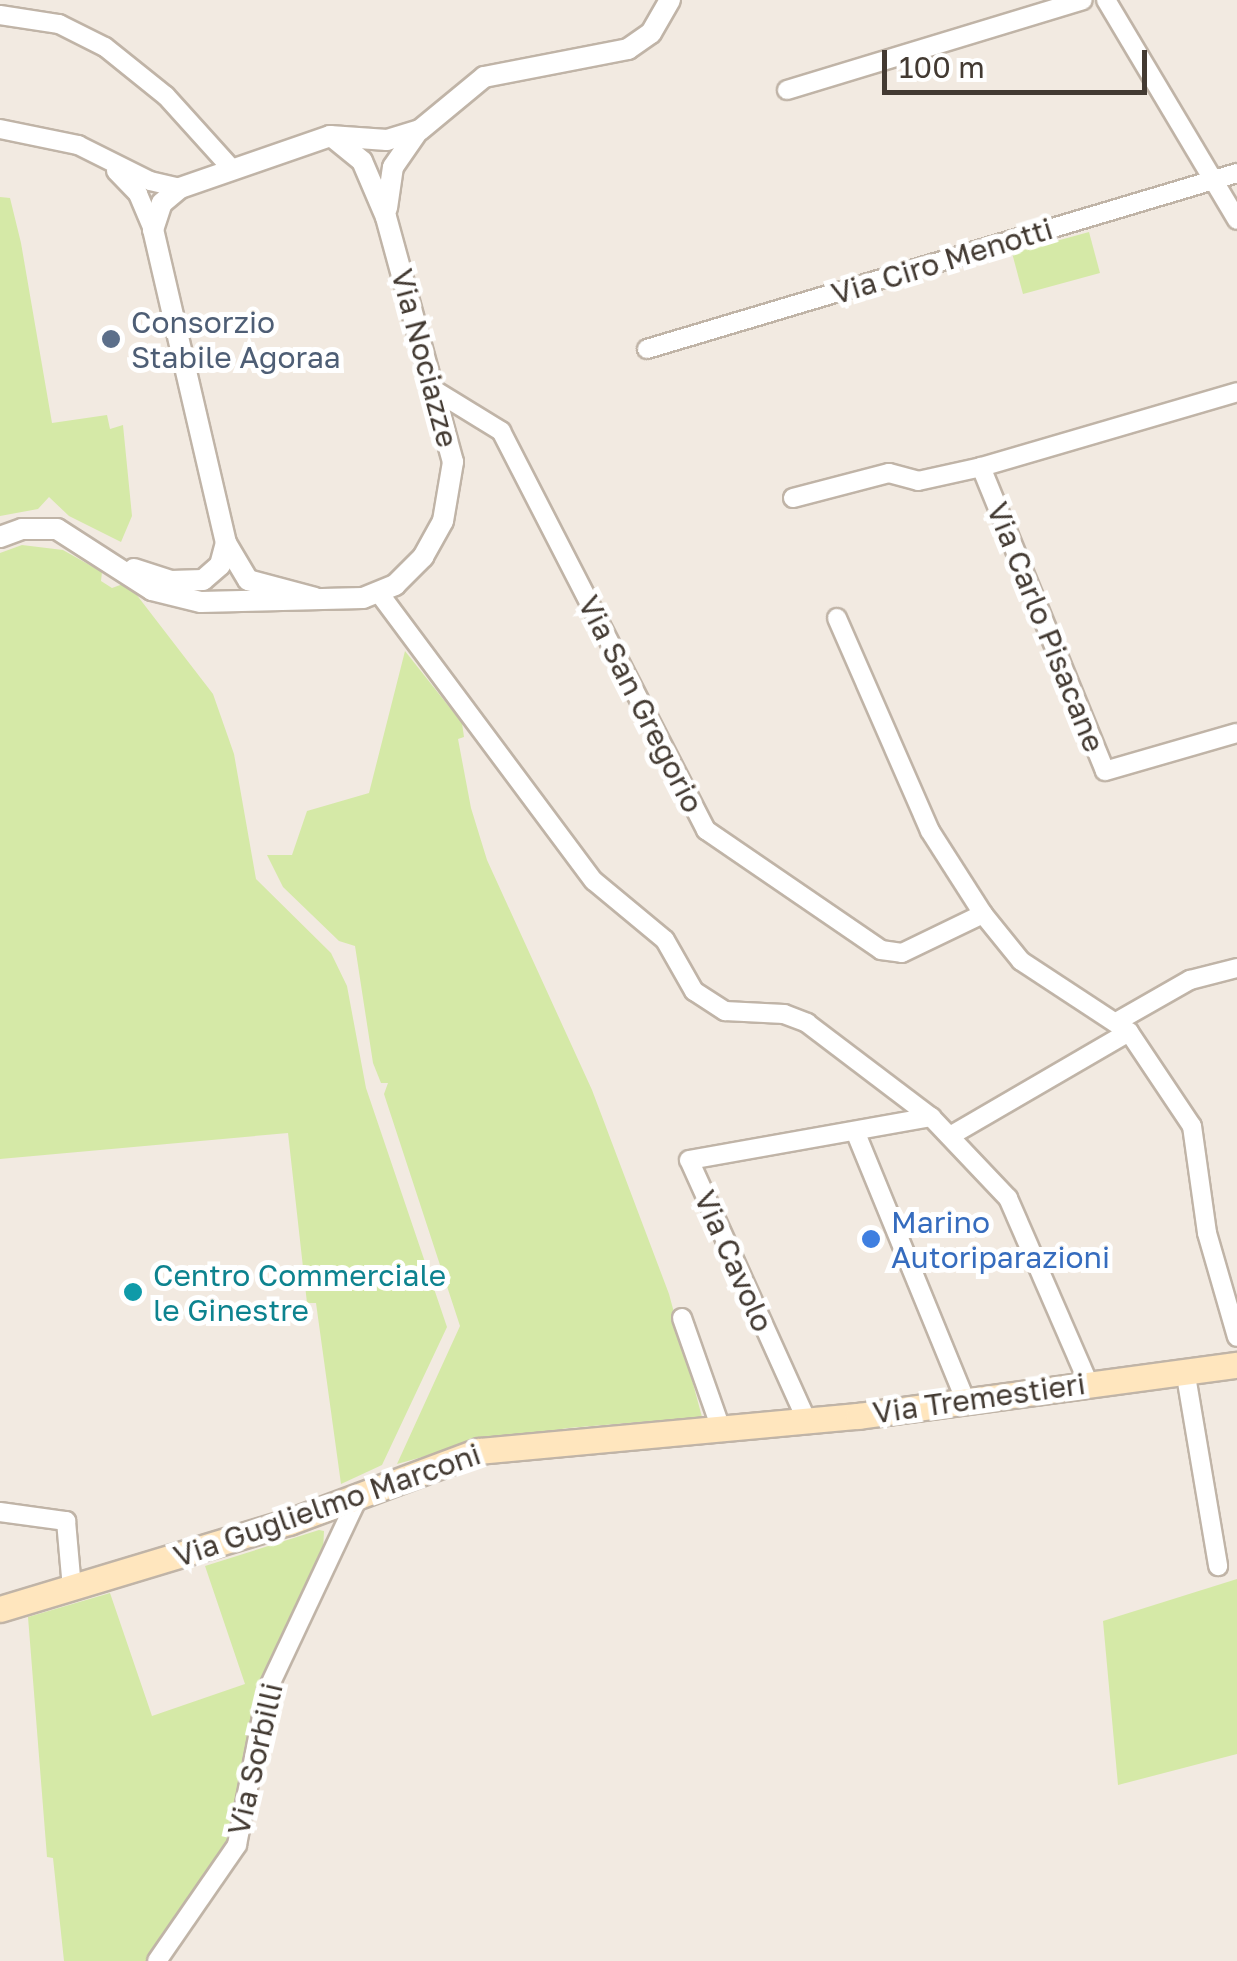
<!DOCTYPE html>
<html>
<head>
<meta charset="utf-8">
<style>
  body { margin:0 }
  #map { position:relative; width:1237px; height:1961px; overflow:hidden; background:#f2eae1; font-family:"Golos Text",sans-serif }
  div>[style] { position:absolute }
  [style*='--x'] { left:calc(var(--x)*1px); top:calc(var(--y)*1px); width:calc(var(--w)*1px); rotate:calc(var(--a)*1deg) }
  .green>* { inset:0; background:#d5e9a7 }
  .roads { filter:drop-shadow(2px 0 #c0b4a7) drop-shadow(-2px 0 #c0b4a7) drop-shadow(0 2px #c0b4a7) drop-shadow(0 -2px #c0b4a7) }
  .minor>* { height:18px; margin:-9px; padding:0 9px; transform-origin:9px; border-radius:9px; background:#fff }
  .tertiary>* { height:20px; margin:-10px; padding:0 10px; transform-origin:10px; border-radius:10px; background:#fff }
  .secondary>* { height:25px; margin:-12.5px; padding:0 12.5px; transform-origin:12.5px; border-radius:12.5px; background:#ffe6be }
  .dots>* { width:28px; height:28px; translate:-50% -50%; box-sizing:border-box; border:5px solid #fff; border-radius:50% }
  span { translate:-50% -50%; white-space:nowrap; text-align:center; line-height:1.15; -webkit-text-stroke:10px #fff; paint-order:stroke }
  .street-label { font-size:30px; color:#433a32 }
  .service-label { font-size:30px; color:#4e5e75 }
  .left { translate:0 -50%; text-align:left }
  .shop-label { font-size:30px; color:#366cbe }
  .culture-label { font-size:30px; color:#0d838f }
  .scale { position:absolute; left:882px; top:50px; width:265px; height:45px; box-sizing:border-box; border:5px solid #433a32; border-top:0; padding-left:12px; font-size:30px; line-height:35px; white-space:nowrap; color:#433a32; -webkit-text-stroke:8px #fff; paint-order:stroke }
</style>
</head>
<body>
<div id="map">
  <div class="green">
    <div style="clip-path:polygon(0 197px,10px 198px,21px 243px,52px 423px,107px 415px,110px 429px,123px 425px,132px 516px,121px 542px,69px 516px,49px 497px,38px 509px,0 516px)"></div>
    <div style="clip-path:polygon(1089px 232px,1100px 273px,1023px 294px,1012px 253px)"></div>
    <div style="clip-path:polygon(22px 545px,63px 550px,102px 572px,101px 581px,112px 588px,123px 584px,136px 594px,213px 694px,234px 754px,256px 879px,331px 953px,347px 986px,366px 1088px,447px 1327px,382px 1465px,341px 1484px,316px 1303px,307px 1303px,288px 1133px,0 1159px,0 553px)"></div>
    <div style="clip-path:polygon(405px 651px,462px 723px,464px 737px,458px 739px,471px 808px,487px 860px,592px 1090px,669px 1294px,702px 1417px,568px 1428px,473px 1443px,397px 1464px,460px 1326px,384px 1094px,388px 1083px,381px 1083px,373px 1063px,355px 946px,339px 941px,283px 887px,267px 855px,292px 855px,307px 811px,369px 793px)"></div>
    <div style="clip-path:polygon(319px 1530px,324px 1531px,323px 1551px,275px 1656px,233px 1840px,149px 1961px,64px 1961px,53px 1858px,47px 1857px,28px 1617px,110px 1593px,152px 1716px,245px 1684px,205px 1566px)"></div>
    <div style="clip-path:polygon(1237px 1579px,1237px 1754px,1118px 1785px,1103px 1621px)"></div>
  </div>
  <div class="roads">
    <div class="minor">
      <div style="--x:1106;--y:0;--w:256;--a:59.2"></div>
      <div style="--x:0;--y:15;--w:60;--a:8.7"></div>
      <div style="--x:59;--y:24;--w:51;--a:26.6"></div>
      <div style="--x:105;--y:47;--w:78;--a:38.8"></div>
      <div style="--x:166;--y:96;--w:98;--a:47.9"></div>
      <div style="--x:787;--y:90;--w:309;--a:-16.9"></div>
      <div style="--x:0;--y:129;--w:80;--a:11.6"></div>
      <div style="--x:78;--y:145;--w:80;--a:26.6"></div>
      <div style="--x:150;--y:181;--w:31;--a:13"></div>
      <div style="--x:116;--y:171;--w:32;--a:46"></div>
      <div style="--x:138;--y:194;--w:39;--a:67"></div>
      <div style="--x:647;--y:349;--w:616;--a:-16.61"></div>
      <div style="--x:434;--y:390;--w:79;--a:31.5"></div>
      <div style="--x:501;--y:431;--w:449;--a:62.8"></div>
      <div style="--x:706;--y:830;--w:212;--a:34.4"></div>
      <div style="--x:881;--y:950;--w:21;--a:8"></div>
      <div style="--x:902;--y:953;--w:90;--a:-25.7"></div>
      <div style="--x:983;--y:914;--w:60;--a:51"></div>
      <div style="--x:1021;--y:961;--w:129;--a:33.3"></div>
      <div style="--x:1129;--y:1032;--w:113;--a:56.2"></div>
      <div style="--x:1192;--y:1126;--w:108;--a:82"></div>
      <div style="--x:1207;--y:1233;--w:108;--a:73.9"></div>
      <div style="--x:981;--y:467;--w:328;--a:67.8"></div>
      <div style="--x:1105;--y:771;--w:137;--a:-16.1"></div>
      <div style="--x:793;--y:498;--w:99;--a:-14.6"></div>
      <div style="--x:889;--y:473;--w:30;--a:15"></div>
      <div style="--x:918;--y:481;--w:65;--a:-12.5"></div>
      <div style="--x:981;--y:467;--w:267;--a:-16.3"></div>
      <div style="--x:379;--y:593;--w:359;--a:53.3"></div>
      <div style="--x:594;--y:881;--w:92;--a:39.7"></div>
      <div style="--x:665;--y:940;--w:59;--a:60.4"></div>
      <div style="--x:694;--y:991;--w:37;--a:33"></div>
      <div style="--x:725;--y:1011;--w:59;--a:2.9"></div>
      <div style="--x:784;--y:1014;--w:25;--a:21"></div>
      <div style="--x:807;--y:1023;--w:156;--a:37.2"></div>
      <div style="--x:931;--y:1117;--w:112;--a:46.5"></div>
      <div style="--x:1008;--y:1198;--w:201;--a:66.5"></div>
      <div style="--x:837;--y:618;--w:232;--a:66.4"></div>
      <div style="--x:930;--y:831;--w:98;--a:57.4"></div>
      <div style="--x:1118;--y:1021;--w:83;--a:-29.7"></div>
      <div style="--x:1190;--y:980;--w:49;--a:-14.3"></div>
      <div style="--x:855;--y:1131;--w:290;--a:67.7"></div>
      <div style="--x:950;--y:1136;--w:207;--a:-30.2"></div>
      <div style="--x:682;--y:1318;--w:114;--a:70.6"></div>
      <div style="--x:1185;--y:1370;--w:199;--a:80.4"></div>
      <div style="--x:807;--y:1421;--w:286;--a:-114.3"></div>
      <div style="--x:689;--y:1160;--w:246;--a:-10.1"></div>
      <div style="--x:0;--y:1512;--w:67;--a:7.8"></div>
      <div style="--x:66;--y:1521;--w:67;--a:84.9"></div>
      <div style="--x:157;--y:1961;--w:141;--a:-55.4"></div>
      <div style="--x:237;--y:1845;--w:157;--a:-79"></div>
      <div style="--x:267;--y:1691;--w:219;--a:-64.8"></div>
    </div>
    <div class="tertiary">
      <div style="--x:387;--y:208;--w:41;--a:-81.7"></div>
      <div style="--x:393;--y:167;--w:44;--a:-55.2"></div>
      <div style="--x:0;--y:537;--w:23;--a:-20"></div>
      <div style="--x:22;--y:529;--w:35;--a:0"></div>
      <div style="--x:57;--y:529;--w:113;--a:32.7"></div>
      <div style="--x:152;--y:590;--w:50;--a:13.8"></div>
      <div style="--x:201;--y:602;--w:162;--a:-1.4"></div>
      <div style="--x:363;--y:598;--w:35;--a:-22"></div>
      <div style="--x:395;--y:585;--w:40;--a:-45"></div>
      <div style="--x:423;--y:557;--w:41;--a:-60.9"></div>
      <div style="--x:443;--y:521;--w:60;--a:-80.4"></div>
      <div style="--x:453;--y:462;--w:254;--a:-105.3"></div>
      <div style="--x:386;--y:217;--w:61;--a:-113.2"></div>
      <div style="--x:362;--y:161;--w:38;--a:-141"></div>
      <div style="--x:134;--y:569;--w:39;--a:18"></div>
      <div style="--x:171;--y:581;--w:32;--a:-2"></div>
      <div style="--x:203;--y:580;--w:23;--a:-41"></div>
      <div style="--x:220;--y:565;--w:23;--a:-75"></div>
      <div style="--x:315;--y:598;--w:69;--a:-165"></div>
      <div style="--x:248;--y:580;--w:43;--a:-120.7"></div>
      <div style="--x:226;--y:543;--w:321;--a:-103.1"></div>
      <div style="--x:153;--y:230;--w:28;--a:-72"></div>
      <div style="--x:162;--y:203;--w:23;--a:-40"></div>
      <div style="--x:180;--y:188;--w:159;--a:-19.1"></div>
      <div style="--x:330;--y:136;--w:57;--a:4"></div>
      <div style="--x:387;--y:140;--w:34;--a:-17"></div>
      <div style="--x:420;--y:130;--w:83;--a:-39.6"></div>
      <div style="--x:484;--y:77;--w:147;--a:-11"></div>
      <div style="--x:628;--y:49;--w:28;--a:-35"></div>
      <div style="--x:651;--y:33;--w:38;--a:-60"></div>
    </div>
    <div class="secondary">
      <div style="--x:0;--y:1609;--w:302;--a:-16.8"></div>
      <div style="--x:289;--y:1522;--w:203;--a:-20.5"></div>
      <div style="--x:479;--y:1451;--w:381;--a:-5.3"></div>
      <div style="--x:858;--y:1416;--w:382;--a:-7.7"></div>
    </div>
  </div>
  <div class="dots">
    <div style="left:111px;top:339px;background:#5c6f8a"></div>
    <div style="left:871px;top:1239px;background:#3f7fe0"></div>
    <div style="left:133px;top:1292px;background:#0f9aa8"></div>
  </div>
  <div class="street-label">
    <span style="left:942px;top:261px;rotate:-17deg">Via Ciro Menotti</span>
    <span style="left:425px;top:358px;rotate:75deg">Via Nociazze</span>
    <span style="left:1046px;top:627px;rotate:68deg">Via Carlo Pisacane</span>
    <span style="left:641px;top:704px;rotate:63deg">Via San Gregorio</span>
    <span style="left:734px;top:1261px;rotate:66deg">Via Cavolo</span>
    <span style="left:979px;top:1398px;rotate:-8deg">Via Tremestieri</span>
    <span style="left:327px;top:1505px;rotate:-19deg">Via Guglielmo Marconi</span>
    <span style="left:255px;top:1759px;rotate:-77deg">Via Sorbilli</span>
  </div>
  <div class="service-label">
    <span class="left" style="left:131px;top:339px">Consorzio<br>Stabile Agoraa</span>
  </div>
  <div class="shop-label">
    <span class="left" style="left:891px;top:1239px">Marino<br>Autoriparazioni</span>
  </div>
  <div class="culture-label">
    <span class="left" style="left:153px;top:1292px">Centro Commerciale<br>le Ginestre</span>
  </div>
  <div class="scale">100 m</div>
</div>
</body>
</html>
